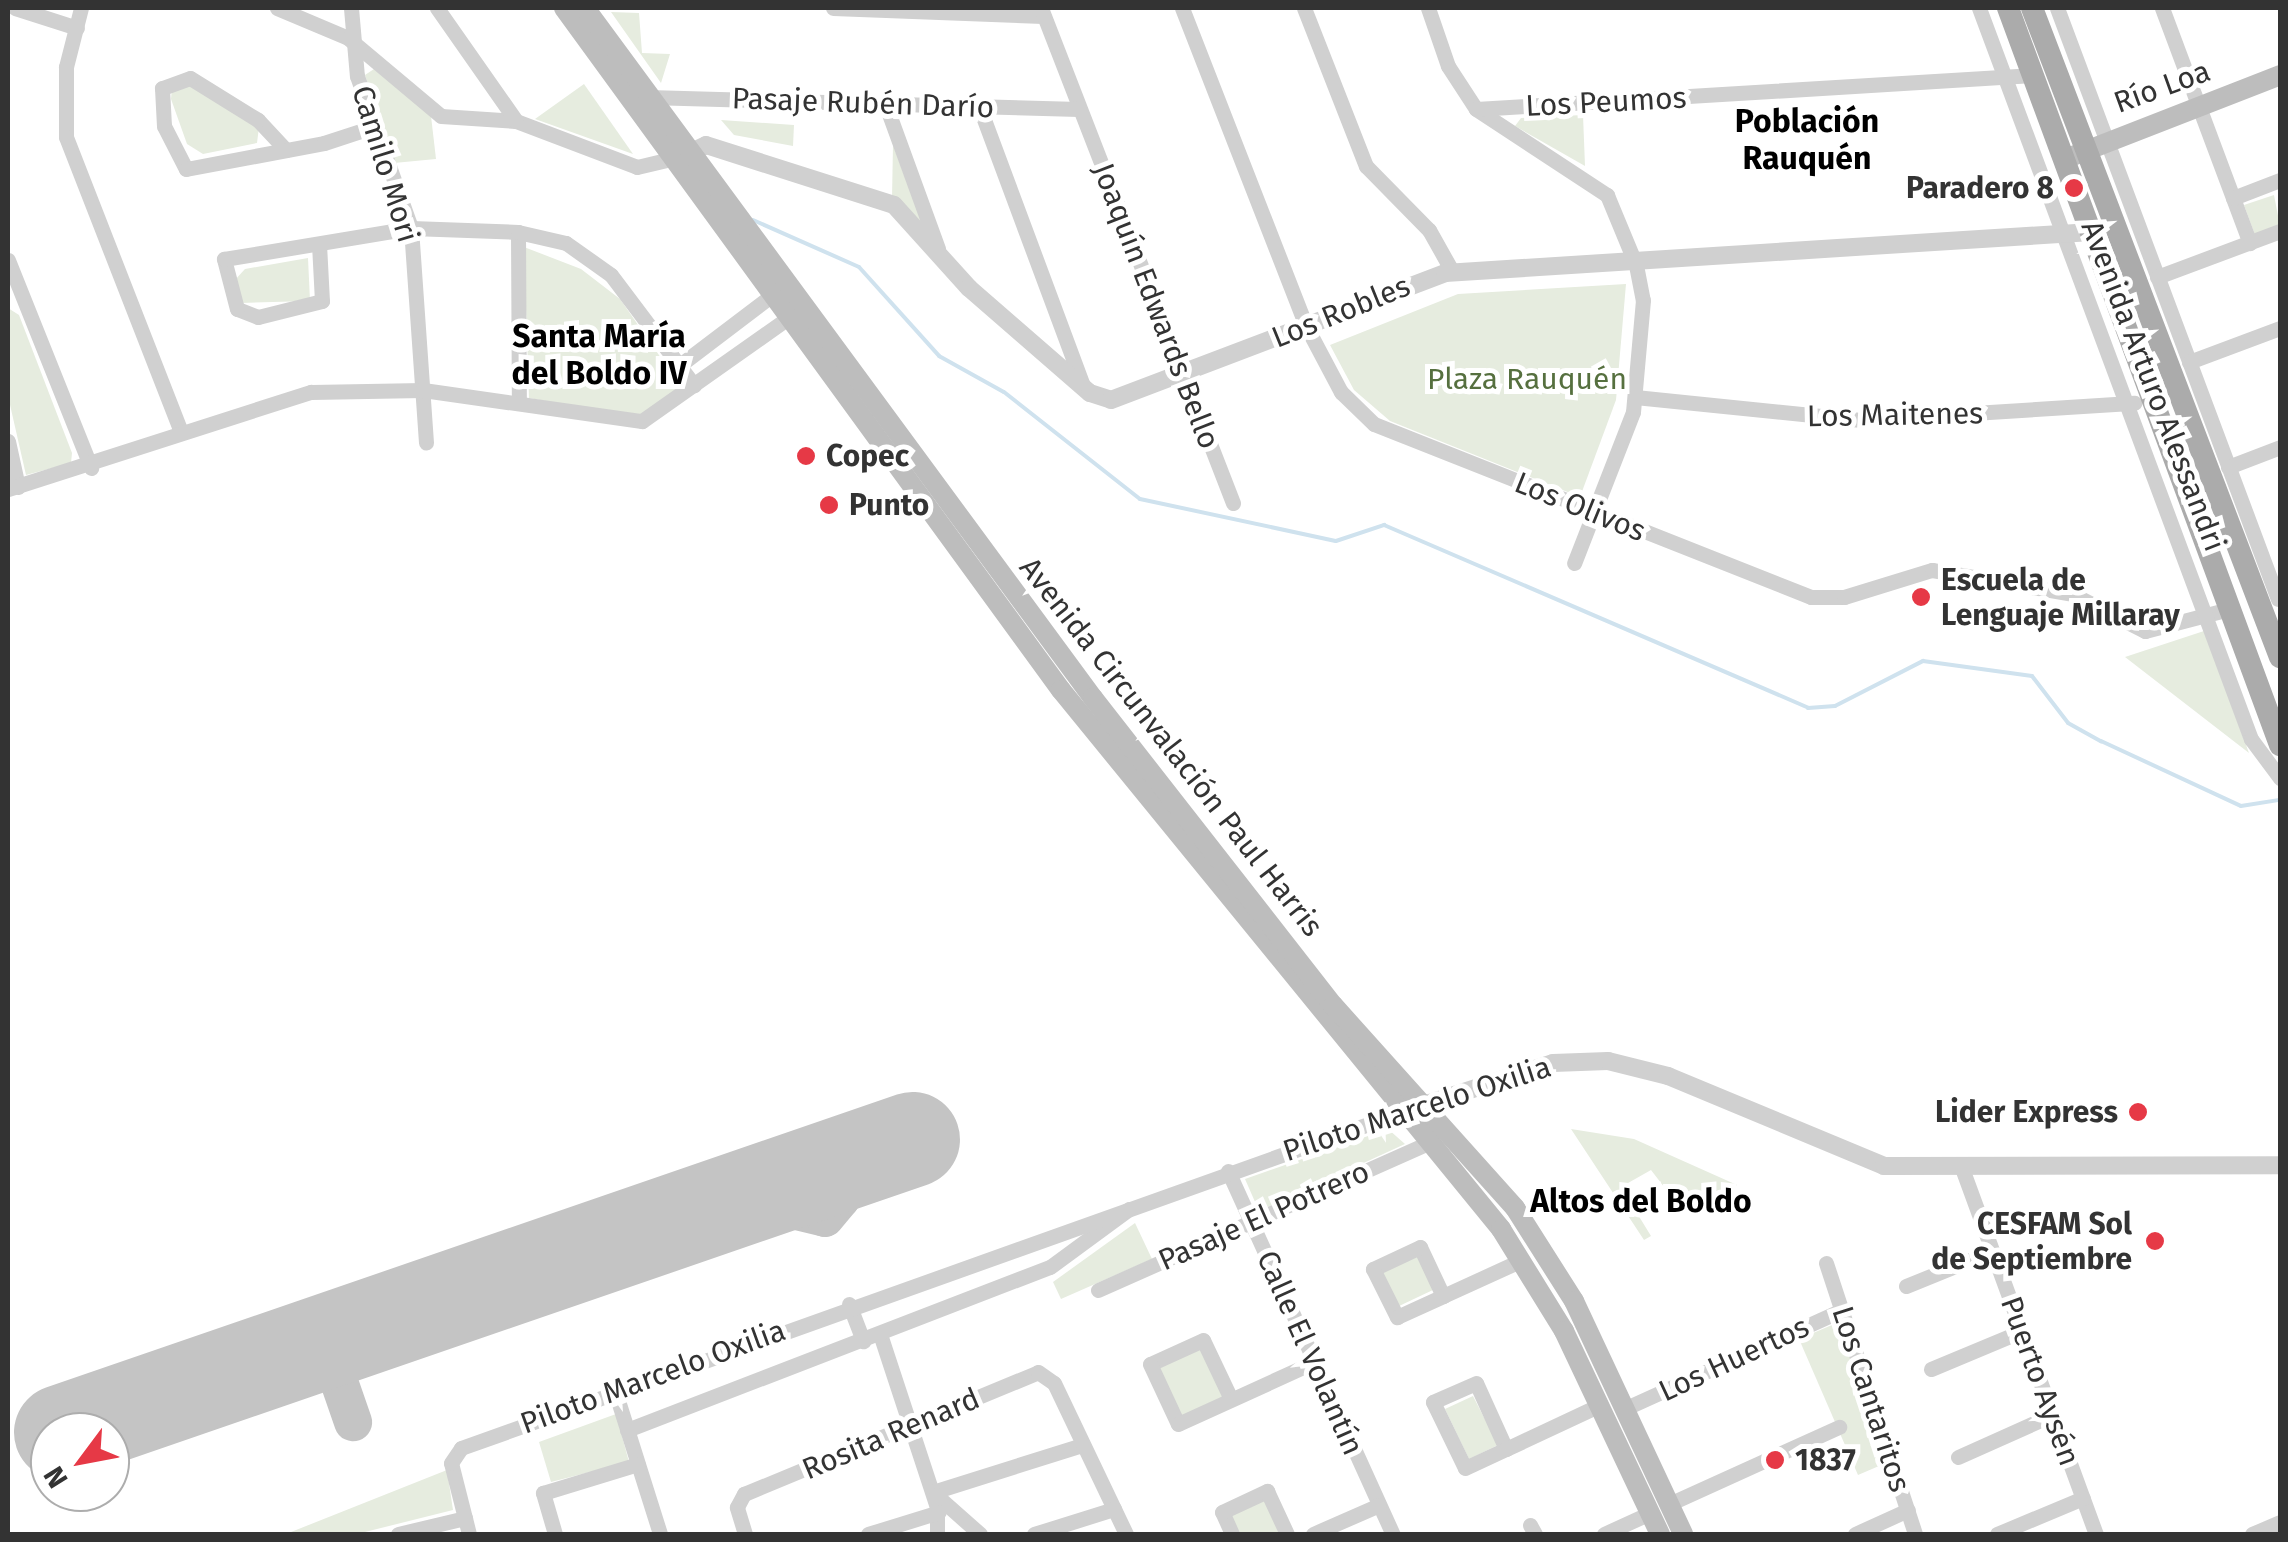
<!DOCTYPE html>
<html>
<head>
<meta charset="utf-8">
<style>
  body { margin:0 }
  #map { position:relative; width:2288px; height:1542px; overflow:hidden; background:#fff; font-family:"Fira Sans",sans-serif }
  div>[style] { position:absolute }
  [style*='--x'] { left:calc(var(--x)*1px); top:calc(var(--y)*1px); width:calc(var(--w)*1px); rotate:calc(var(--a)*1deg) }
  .green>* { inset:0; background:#e6ecdf }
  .stream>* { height:4px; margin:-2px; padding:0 2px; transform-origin:2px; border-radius:2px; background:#cfe2ee }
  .taxiway>* { height:38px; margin:-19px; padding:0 19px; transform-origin:19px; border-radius:19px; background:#c4c4c4 }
  .runway>* { height:95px; margin:-47.5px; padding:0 47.5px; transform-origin:47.5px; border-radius:47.5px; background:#c4c4c4 }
  .minor>* { height:15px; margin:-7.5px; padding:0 7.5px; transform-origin:7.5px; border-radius:7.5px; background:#d0d0d0 }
  .tertiary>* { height:18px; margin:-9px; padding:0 9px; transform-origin:9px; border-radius:9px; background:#d0d0d0 }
  .secondary>* { height:20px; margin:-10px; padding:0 10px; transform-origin:10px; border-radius:10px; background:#bdbdbd }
  .primary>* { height:22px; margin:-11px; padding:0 11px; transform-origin:11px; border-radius:11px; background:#ababab }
  .dots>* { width:28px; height:28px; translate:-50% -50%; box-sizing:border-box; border:5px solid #fff; border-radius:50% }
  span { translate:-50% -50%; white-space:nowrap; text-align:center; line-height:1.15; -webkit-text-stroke:10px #fff; paint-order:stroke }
  .street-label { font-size:30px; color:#333 }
  .poi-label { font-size:30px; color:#333; font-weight:700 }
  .right { translate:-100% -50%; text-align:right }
  .left { translate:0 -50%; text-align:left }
  .park-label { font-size:30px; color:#56703f }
  .neighbourhood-label { font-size:32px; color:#000; font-weight:700 }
  .frame { position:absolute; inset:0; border:10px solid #333; pointer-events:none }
  .north { position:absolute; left:30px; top:1412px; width:100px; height:100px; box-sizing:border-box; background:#fff; border:2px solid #adadad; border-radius:50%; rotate:238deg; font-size:28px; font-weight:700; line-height:40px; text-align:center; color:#333 }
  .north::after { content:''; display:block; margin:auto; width:35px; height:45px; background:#e63946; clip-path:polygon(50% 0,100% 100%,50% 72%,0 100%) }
</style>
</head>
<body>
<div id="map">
  <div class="green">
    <div style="clip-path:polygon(611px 12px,639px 13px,642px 53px,670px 54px,661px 83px)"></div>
    <div style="clip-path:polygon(374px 69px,431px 116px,436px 159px,394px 163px,365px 75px)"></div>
    <div style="clip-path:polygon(186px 83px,259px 127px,257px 143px,203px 154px,187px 144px,171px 99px,172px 87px)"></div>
    <div style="clip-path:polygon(584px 84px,633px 154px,535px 119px)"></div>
    <div style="clip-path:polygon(1583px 115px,1585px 166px,1515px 126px,1521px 118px)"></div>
    <div style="clip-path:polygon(721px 120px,794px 125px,793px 146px,734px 135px)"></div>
    <div style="clip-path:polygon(893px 145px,926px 234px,892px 198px)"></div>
    <div style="clip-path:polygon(2274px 195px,2280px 226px,2255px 235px,2244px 205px)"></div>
    <div style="clip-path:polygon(524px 247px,581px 269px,620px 299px,684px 391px,644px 419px,529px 398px)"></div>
    <div style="clip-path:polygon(308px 258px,310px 301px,241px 303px,234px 281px,245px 269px)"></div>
    <div style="clip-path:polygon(1626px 284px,1616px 400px,1580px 497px,1390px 421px,1354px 390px,1330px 345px,1458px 294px)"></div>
    <div style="clip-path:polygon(8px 308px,19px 315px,72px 453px,71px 463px,26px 475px,8px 396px)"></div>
    <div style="clip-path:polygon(2204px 631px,2249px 753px,2125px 657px)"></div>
    <div style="clip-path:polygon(1388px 1129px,1405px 1144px,1259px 1211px,1245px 1179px)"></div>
    <div style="clip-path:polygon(1571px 1129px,1634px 1139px,1737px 1185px,1681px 1209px,1651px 1170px,1621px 1187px,1651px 1236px,1644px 1240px)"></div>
    <div style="clip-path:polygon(1135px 1223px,1152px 1259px,1061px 1299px,1053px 1282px)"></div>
    <div style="clip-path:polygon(1418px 1252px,1435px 1289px,1397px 1307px,1380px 1270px)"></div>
    <div style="clip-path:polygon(1839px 1322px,1886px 1463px,1858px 1475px,1799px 1339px)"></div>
    <div style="clip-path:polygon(1200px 1347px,1224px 1399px,1181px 1418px,1157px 1367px)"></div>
    <div style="clip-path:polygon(1473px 1396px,1498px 1445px,1469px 1459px,1445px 1409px)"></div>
    <div style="clip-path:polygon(616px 1414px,629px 1462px,551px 1482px,539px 1442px)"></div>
    <div style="clip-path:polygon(447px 1470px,453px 1510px,357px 1534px,286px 1534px)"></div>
    <div style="clip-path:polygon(1266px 1497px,1283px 1534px,1238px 1534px,1228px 1515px)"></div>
  </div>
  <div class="stream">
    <div style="--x:753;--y:220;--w:116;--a:23.9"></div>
    <div style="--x:859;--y:267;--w:120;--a:48"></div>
    <div style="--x:939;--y:356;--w:74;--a:29"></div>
    <div style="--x:1004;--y:392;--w:173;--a:38.2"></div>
    <div style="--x:1140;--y:499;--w:200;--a:12.1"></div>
    <div style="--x:1336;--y:541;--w:51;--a:-18.4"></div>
    <div style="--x:1384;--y:525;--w:462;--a:23.3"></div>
    <div style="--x:1808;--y:708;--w:27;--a:-4"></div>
    <div style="--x:1835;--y:706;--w:99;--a:-27.1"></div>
    <div style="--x:1923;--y:661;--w:110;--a:7.8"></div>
    <div style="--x:2032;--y:676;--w:59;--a:52.5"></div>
    <div style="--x:2068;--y:723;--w:38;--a:29"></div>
    <div style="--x:2101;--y:741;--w:154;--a:24.9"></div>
    <div style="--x:2241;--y:806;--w:39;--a:-9"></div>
  </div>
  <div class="taxiway">
    <div style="--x:742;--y:1198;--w:85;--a:13.5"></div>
    <div style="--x:825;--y:1218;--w:25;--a:-50"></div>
    <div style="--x:841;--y:1199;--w:34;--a:-113"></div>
    <div style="--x:325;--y:1341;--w:86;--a:70.9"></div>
  </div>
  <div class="runway">
    <div style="--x:61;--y:1432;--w:900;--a:-19"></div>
  </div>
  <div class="minor">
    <div style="--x:15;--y:8;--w:65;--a:17.9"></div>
    <div style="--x:81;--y:8;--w:61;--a:104.3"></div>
    <div style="--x:66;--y:67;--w:70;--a:90"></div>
    <div style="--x:66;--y:137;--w:317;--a:68.7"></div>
    <div style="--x:277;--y:8;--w:77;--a:22.9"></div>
    <div style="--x:348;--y:38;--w:121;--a:40"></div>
    <div style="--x:441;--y:116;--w:75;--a:3.8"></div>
    <div style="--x:516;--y:121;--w:129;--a:20.8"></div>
    <div style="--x:637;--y:167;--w:47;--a:-13.4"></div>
    <div style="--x:351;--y:8;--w:68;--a:85"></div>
    <div style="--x:357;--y:76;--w:161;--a:70.4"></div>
    <div style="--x:411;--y:228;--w:215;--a:86"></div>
    <div style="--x:437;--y:8;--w:138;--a:55"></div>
    <div style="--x:833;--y:8;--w:210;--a:2.2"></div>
    <div style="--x:1041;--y:8;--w:531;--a:68.8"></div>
    <div style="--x:1182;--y:8;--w:341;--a:68.7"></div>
    <div style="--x:1306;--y:326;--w:75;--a:62.1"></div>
    <div style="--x:1341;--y:392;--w:46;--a:44.1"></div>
    <div style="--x:1374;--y:424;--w:470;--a:21.6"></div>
    <div style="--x:1811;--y:597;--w:33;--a:0"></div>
    <div style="--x:1844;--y:597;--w:92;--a:-17.1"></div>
    <div style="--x:1932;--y:570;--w:142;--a:9.7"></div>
    <div style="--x:2072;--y:594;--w:82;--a:26.9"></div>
    <div style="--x:2145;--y:631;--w:87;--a:-14.7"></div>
    <div style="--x:1304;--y:8;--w:170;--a:68.6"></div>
    <div style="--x:1366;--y:166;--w:90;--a:45.5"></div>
    <div style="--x:1429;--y:230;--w:47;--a:60.7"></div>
    <div style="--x:1428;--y:8;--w:61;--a:71"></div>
    <div style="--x:1448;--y:66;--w:51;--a:56.9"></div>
    <div style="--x:1476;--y:109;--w:157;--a:33.3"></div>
    <div style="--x:1607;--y:195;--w:76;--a:67.5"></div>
    <div style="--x:1636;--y:265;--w:36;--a:79"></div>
    <div style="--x:1643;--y:300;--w:112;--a:95.1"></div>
    <div style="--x:1633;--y:412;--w:162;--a:111.3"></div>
    <div style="--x:1979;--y:8;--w:780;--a:69.59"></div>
    <div style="--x:2251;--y:739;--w:49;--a:53.4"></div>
    <div style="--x:2057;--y:8;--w:631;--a:69.5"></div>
    <div style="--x:2162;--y:8;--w:251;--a:69.5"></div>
    <div style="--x:648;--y:97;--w:431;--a:1.6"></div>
    <div style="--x:885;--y:103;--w:155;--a:70"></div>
    <div style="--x:979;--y:106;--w:301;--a:69.6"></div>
    <div style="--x:1476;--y:109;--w:559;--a:-3.49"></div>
    <div style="--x:286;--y:150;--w:41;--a:-133"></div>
    <div style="--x:258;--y:120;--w:80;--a:-148.3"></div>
    <div style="--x:190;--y:78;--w:30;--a:160"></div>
    <div style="--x:162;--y:88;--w:38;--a:87"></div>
    <div style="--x:164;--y:126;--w:48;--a:62.9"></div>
    <div style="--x:186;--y:169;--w:140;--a:-10.7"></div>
    <div style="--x:324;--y:143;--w:55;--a:-18.1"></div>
    <div style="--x:2233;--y:198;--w:50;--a:-21"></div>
    <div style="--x:518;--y:232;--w:169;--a:89.7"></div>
    <div style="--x:319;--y:244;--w:57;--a:87"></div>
    <div style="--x:322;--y:301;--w:66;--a:166"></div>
    <div style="--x:258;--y:317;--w:22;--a:-159"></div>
    <div style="--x:237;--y:309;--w:52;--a:-104.6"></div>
    <div style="--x:224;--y:259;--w:190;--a:-9.4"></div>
    <div style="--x:411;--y:228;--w:107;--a:2.1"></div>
    <div style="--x:518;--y:232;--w:49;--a:12.9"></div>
    <div style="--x:566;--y:243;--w:55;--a:35.4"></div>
    <div style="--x:611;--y:275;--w:138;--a:53"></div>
    <div style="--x:8;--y:260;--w:224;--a:68.2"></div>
    <div style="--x:2157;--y:277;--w:131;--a:-20.5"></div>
    <div style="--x:2189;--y:362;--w:97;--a:-20.5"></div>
    <div style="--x:680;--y:365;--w:126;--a:-37.2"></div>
    <div style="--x:1635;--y:397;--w:227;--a:5.8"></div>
    <div style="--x:1861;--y:420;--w:274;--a:-3.6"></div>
    <div style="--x:8;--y:441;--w:47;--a:77.7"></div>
    <div style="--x:2228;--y:467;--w:56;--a:-21"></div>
    <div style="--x:8;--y:489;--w:318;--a:-17.8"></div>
    <div style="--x:311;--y:392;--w:112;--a:-1"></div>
    <div style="--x:423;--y:390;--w:221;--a:8.1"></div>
    <div style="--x:642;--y:421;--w:187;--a:-35.2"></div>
    <div style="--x:1228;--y:1171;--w:399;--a:65.6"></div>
    <div style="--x:1963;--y:1171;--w:387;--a:69.9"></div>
    <div style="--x:1826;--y:1263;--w:285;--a:71.8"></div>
    <div style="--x:1906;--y:1286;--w:93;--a:-22.1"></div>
    <div style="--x:1098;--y:1290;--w:363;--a:-24"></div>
    <div style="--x:1443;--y:1296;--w:54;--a:-115.1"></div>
    <div style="--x:1420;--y:1247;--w:52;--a:154.9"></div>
    <div style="--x:1373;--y:1269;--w:54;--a:63.4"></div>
    <div style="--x:1397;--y:1317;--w:51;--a:-24.5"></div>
    <div style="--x:1443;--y:1296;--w:87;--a:-24.5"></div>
    <div style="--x:849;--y:1304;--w:40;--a:69"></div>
    <div style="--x:880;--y:1334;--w:182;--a:71.8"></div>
    <div style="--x:937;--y:1507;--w:27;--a:90"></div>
    <div style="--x:1931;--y:1369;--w:99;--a:-22.7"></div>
    <div style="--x:615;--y:1391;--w:150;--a:72.5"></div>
    <div style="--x:1231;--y:1399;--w:65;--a:-115.4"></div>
    <div style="--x:1203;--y:1340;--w:58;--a:155.6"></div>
    <div style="--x:1150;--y:1364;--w:66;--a:65"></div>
    <div style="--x:1178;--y:1424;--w:149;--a:-24.5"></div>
    <div style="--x:1626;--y:1408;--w:237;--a:-24.4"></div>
    <div style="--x:627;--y:1430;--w:453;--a:-21.1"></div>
    <div style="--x:1050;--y:1267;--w:98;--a:-36.3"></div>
    <div style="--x:1506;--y:1449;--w:72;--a:-114.4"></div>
    <div style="--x:1476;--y:1383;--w:47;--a:156.2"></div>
    <div style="--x:1433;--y:1402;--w:73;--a:64.1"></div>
    <div style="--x:1465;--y:1468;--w:45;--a:-24.9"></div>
    <div style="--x:1506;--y:1449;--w:104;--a:-25.1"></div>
    <div style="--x:1958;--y:1457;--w:103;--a:-24.1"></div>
    <div style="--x:933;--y:1492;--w:156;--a:-17.5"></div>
    <div style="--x:936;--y:1495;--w:59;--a:41.6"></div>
    <div style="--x:1669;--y:1504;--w:187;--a:-24.4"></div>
    <div style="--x:1530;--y:1525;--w:10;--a:61"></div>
    <div style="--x:398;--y:1534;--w:69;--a:-13.4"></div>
    <div style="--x:469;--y:1534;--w:73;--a:-104.2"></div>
    <div style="--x:451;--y:1463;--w:18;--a:-56"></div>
    <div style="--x:461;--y:1448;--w:999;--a:-19.65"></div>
    <div style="--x:555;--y:1534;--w:43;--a:-106.3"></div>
    <div style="--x:543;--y:1493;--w:99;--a:-17"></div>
    <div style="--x:745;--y:1534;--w:28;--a:-107"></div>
    <div style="--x:737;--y:1507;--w:15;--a:-62"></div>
    <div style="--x:744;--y:1494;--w:318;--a:-22.5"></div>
    <div style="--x:1038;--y:1372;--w:19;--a:35"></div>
    <div style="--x:1054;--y:1383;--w:167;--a:64.5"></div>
    <div style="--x:868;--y:1534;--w:74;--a:-17.2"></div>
    <div style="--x:1034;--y:1534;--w:84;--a:-17.4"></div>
    <div style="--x:1232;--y:1534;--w:24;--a:-114"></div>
    <div style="--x:1222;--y:1512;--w:50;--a:-25"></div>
    <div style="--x:1267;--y:1491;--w:47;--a:65.1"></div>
    <div style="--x:1313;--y:1534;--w:72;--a:-23.7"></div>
    <div style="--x:1604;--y:1534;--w:51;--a:-24.5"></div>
    <div style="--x:1855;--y:1534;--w:58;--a:-24.4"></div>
    <div style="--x:1997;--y:1534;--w:93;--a:-22.7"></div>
    <div style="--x:2252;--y:1534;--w:30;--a:-23"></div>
  </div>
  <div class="tertiary">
    <div style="--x:687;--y:154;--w:21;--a:-25"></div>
    <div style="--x:706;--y:145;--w:197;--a:17.7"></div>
    <div style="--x:894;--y:205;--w:112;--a:47.9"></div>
    <div style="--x:969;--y:288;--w:160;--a:41"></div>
    <div style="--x:1090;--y:393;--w:22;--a:18"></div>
    <div style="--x:1111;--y:400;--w:357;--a:-20.8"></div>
    <div style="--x:1445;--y:273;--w:648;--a:-3.63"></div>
    <div style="--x:1414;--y:1108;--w:146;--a:-17.9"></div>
    <div style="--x:1553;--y:1063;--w:55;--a:-2.1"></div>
    <div style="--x:1608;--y:1061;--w:62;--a:14"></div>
    <div style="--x:1668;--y:1076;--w:234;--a:22.6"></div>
    <div style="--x:1884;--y:1166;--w:396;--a:-0.1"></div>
  </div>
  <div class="secondary">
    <div style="--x:564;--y:8;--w:844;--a:53.92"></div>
    <div style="--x:1061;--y:690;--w:696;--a:50.77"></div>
    <div style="--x:1501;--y:1229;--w:120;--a:58.3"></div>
    <div style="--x:1564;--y:1331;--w:225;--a:64.7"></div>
    <div style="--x:585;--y:8;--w:857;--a:53.64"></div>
    <div style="--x:1093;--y:698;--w:390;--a:52"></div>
    <div style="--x:1333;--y:1005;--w:273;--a:48.1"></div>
    <div style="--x:1515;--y:1208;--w:110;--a:57.6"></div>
    <div style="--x:1574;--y:1301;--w:257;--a:64.9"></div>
    <div style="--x:2065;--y:159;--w:231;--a:-21.3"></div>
  </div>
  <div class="primary">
    <div style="--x:2008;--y:8;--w:786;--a:69.74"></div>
    <div style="--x:2032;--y:8;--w:695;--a:69.09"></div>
  </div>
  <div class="dots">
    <div style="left:2074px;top:188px;background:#e63946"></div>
    <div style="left:806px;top:456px;background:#e63946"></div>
    <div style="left:829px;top:505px;background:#e63946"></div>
    <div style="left:1921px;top:597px;background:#e63946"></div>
    <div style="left:2138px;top:1112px;background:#e63946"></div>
    <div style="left:2155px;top:1241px;background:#e63946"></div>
    <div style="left:1775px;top:1460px;background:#e63946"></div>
  </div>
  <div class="street-label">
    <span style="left:2162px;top:87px;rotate:-20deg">Río Loa</span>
    <span style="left:1606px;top:102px;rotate:-3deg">Los Peumos</span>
    <span style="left:863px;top:103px;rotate:2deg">Pasaje Rubén Darío</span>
    <span style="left:385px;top:164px;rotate:73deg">Camilo Mori</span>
    <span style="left:1156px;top:306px;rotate:69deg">Joaquín Edwards Bello</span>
    <span style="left:1341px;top:312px;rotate:-22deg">Los Robles</span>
    <span style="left:2153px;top:386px;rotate:69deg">Avenida Arturo Alessandri</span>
    <span style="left:1895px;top:415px;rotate:-1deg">Los Maitenes</span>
    <span style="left:1580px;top:507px;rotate:22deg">Los Olivos</span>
    <span style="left:1171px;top:747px;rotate:52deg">Avenida Circunvalación Paul Harris</span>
    <span style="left:1417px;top:1109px;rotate:-18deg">Piloto Marcelo Oxilia</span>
    <span style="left:1264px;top:1216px;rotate:-24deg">Pasaje El Potrero</span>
    <span style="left:1310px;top:1353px;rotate:66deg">Calle El Volantín</span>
    <span style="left:1734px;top:1359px;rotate:-25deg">Los Huertos</span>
    <span style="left:653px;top:1377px;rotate:-20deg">Piloto Marcelo Oxilia</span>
    <span style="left:2040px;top:1381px;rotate:70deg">Puerto Aysén</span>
    <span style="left:1871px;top:1399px;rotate:72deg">Los Cantaritos</span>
    <span style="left:891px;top:1434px;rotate:-23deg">Rosita Renard</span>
  </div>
  <div class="poi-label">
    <span class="right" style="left:2054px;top:188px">Paradero 8</span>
    <span class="left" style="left:826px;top:456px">Copec</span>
    <span class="left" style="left:849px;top:505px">Punto</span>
    <span class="left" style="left:1941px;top:597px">Escuela de<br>Lenguaje Millaray</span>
    <span class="right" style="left:2118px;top:1112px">Lider Express</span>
    <span class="right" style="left:2132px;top:1241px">CESFAM Sol<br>de Septiembre</span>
    <span class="left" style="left:1795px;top:1460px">1837</span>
  </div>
  <div class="park-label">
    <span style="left:1527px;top:379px">Plaza Rauquén</span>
  </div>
  <div class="neighbourhood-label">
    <span style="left:1807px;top:140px">Población<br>Rauquén</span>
    <span style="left:599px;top:355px">Santa María<br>del Boldo IV</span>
    <span style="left:1641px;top:1201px">Altos del Boldo</span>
  </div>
  <div class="frame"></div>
  <div class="north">N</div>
</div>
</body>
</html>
